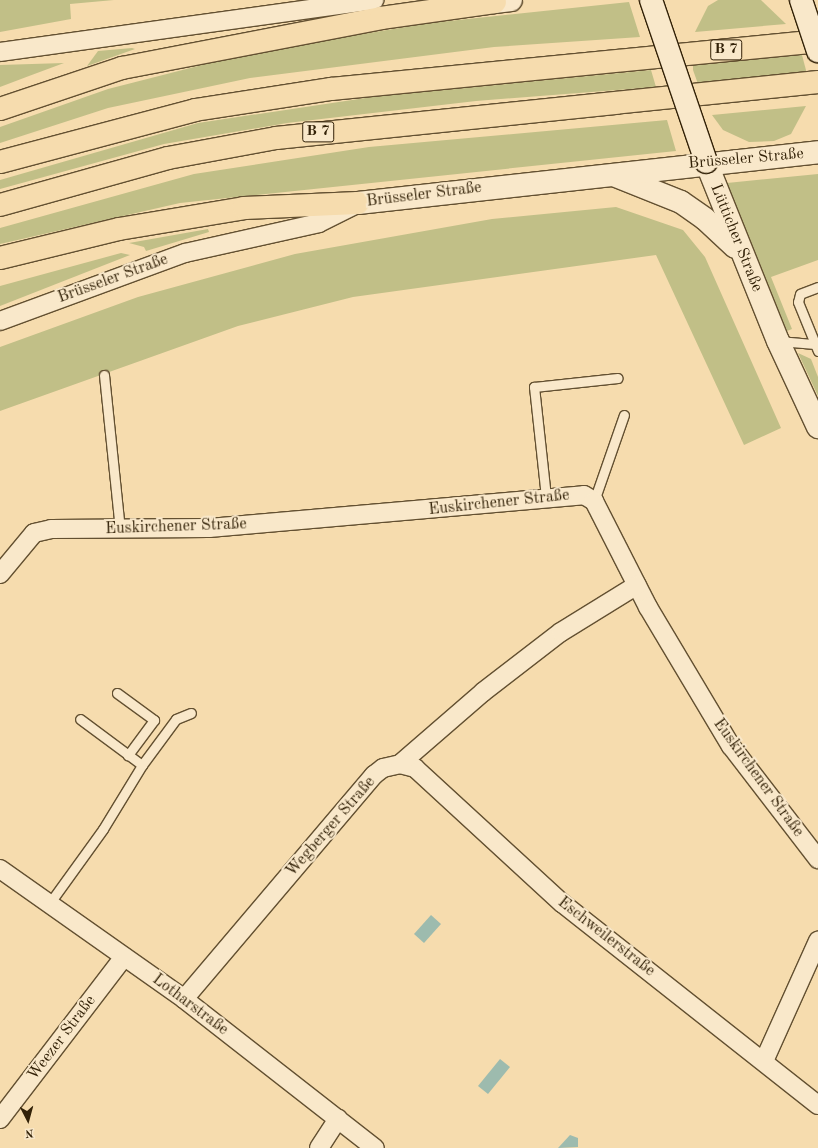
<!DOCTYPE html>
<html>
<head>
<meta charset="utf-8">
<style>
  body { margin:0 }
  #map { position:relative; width:818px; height:1148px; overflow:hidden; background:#f6dcae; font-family:"Old Standard TT",serif }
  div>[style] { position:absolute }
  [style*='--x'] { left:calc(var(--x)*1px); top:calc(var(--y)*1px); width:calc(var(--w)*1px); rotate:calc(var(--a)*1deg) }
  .green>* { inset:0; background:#c1bf87 }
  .water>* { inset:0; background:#9dbbae }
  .roads { filter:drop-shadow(1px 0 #635031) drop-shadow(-1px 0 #635031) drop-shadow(0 1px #635031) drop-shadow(0 -1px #635031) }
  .service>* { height:9px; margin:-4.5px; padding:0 4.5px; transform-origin:4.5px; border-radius:4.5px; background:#f9e8ca }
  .minor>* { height:18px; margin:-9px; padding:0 9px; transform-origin:9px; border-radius:9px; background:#f9e8ca }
  .secondary>* { height:22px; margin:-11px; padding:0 11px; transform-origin:11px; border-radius:11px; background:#f9e8ca }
  .trunk>* { height:22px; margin:-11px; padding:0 11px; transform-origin:11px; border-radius:11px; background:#f6dcae }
  .bridges { filter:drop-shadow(1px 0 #322107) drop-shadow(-1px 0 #322107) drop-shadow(0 1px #322107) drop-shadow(0 -1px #322107) }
  .secondary-bridge>* { height:22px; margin:-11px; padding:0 11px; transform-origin:11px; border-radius:11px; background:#f9e8ca }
  span { translate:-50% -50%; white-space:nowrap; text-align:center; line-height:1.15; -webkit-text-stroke:4px #f9e8ca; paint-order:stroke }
  .shield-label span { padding:1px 3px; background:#f9e8ca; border:1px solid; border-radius:3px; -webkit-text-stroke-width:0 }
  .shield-label { font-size:15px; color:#322107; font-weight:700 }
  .street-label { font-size:16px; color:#322107 }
  .north { position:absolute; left:8px; top:1100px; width:40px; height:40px; -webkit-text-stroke:3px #f9e8ca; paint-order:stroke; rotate:174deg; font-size:11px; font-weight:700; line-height:16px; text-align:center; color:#322107 }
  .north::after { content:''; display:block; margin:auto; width:14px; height:18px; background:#322107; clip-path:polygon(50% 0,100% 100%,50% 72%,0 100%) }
</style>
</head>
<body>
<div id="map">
  <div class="green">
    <div style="clip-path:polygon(0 0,114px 0,70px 4px,71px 19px,0 32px)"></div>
    <div style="clip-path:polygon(718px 0,761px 0,786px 24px,695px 32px,708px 6px)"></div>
    <div style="clip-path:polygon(629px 2px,640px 37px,494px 47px,250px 78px,108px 108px,0 143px,0 127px,108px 89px,253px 52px,430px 23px)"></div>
    <div style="clip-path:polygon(132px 48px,135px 49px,87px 66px,98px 51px)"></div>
    <div style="clip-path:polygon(802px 55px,807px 74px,698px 84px,693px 70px,693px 65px)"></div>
    <div style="clip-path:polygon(64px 63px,29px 76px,0 87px,0 65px)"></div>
    <div style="clip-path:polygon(651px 70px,656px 87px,476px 101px,287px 123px,164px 144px,0 189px,0 180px,198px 123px,372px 97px)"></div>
    <div style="clip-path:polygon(806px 106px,791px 134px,774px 141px,749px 142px,723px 130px,712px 115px)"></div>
    <div style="clip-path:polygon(667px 120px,676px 151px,180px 203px,0 244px,0 228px,194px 174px,369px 147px)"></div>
    <div style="clip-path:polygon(818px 174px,818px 260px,771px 277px,792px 329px,787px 331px,727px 183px)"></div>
    <div style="clip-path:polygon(616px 207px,683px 230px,705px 257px,781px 428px,744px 445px,656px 255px,353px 297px,238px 326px,0 411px,0 347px,138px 297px,295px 254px,492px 219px)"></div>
    <div style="clip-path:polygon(208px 229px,209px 232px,146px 251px,144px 247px,129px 243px)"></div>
    <div style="clip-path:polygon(121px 253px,130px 255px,0 306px,0 286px)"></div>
    <div style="clip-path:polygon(798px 353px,811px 359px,818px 377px,818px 396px)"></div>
  </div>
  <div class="water">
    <div style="clip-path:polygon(431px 915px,441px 924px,424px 943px,414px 934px)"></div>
    <div style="clip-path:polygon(500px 1059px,510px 1067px,488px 1094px,478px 1086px)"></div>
    <div style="clip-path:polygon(570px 1135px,578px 1138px,578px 1147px,558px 1148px)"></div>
  </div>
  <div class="roads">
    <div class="service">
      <div style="--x:818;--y:287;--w:19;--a:159"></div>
      <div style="--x:800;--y:294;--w:8;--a:104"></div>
      <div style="--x:798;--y:302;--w:53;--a:67.8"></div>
      <div style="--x:779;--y:341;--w:36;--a:5"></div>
      <div style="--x:104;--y:375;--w:156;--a:84.1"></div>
      <div style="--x:546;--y:497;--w:111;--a:-96.2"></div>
      <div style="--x:534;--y:387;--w:84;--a:-6.1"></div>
      <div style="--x:594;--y:501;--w:91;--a:-70.8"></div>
      <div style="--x:117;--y:693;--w:46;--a:36.1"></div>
      <div style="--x:154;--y:720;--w:44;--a:126.6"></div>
      <div style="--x:142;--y:765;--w:57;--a:-53.5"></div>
      <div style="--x:176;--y:719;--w:16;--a:-22"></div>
      <div style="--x:49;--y:904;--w:92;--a:-54.2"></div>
      <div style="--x:103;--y:829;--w:75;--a:-58.6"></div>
      <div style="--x:142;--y:765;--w:77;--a:-143.4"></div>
    </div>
    <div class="minor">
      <div style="--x:0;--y:52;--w:378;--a:-7.9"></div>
      <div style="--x:0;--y:321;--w:197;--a:-20.2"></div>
      <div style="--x:185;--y:253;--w:137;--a:-12.6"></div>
      <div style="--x:319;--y:223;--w:42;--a:-26.6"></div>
      <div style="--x:0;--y:574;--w:53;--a:-50.3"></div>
      <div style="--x:34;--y:533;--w:17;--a:-13"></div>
      <div style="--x:51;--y:529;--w:158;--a:-0.4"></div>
      <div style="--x:209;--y:528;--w:376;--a:-5"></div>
      <div style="--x:584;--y:495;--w:12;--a:31"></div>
      <div style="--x:594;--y:501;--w:119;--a:63"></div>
      <div style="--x:648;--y:607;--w:162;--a:59.2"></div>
      <div style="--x:731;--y:746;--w:143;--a:52.4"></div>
      <div style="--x:400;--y:764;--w:16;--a:15"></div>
      <div style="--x:415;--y:768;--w:200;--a:42.6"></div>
      <div style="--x:562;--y:903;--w:326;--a:38.3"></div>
      <div style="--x:0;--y:869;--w:225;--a:35.2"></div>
      <div style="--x:184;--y:999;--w:242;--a:38"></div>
      <div style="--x:184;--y:999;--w:294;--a:-49.7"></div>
      <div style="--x:374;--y:775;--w:11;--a:-38"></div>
      <div style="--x:383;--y:768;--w:17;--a:-13"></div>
      <div style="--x:400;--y:764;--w:110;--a:-40.9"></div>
      <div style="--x:483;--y:692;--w:98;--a:-37.6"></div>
      <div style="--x:561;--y:632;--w:89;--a:-31.7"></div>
      <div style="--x:764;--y:1061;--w:132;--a:-65.8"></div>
      <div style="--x:0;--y:1119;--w:204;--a:-52.6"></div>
      <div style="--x:319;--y:1148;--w:35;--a:-57"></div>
    </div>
    <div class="secondary">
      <div style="--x:495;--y:2;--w:16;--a:-7"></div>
      <div style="--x:706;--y:162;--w:193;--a:68.1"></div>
      <div style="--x:778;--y:341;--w:95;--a:65.1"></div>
      <div style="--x:616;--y:176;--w:70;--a:21.8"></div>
      <div style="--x:681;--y:202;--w:29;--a:35"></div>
      <div style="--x:705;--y:219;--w:41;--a:43"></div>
      <div style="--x:358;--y:203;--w:463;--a:-6.3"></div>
    </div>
    <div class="trunk">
      <div style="--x:0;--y:109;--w:129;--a:-18.6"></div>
      <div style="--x:122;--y:68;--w:264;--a:-10.9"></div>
      <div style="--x:381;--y:18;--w:115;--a:-8"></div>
      <div style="--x:0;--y:162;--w:202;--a:-14.9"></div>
      <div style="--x:195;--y:110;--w:138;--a:-8.8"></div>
      <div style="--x:331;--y:89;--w:489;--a:-5.6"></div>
      <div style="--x:0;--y:205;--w:174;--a:-15.6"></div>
      <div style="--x:168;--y:158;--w:110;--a:-10.5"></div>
      <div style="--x:276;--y:138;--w:545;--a:-5.9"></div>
      <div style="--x:0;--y:258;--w:122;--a:-13.7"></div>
      <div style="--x:119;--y:229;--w:127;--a:-9.5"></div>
      <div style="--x:244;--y:208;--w:114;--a:-2.5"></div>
    </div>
  </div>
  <div class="bridges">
    <div class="secondary-bridge">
      <div style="--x:651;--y:0;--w:171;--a:71.2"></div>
      <div style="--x:801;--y:0;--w:54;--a:71.6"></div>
    </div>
  </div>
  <div class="shield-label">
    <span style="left:726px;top:50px">B 7</span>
    <span style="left:318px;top:132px">B 7</span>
  </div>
  <div class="street-label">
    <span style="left:746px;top:159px;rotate:-5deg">Brüsseler Straße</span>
    <span style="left:424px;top:195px;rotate:-7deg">Brüsseler Straße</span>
    <span style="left:736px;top:238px;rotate:68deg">Lütticher Straße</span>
    <span style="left:113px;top:279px;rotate:-20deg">Brüsseler Straße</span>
    <span style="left:499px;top:503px;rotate:-6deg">Euskirchener Straße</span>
    <span style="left:176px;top:527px;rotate:-2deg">Euskirchener Straße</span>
    <span style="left:758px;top:778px;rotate:54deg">Euskirchener Straße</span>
    <span style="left:331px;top:827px;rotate:-49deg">Wegberger Straße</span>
    <span style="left:606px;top:937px;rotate:38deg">Eschweilerstraße</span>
    <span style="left:190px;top:1005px;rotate:37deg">Lotharstraße</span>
    <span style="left:62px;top:1038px;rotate:-53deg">Weezer Straße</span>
  </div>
  <div class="north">N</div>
</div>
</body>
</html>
